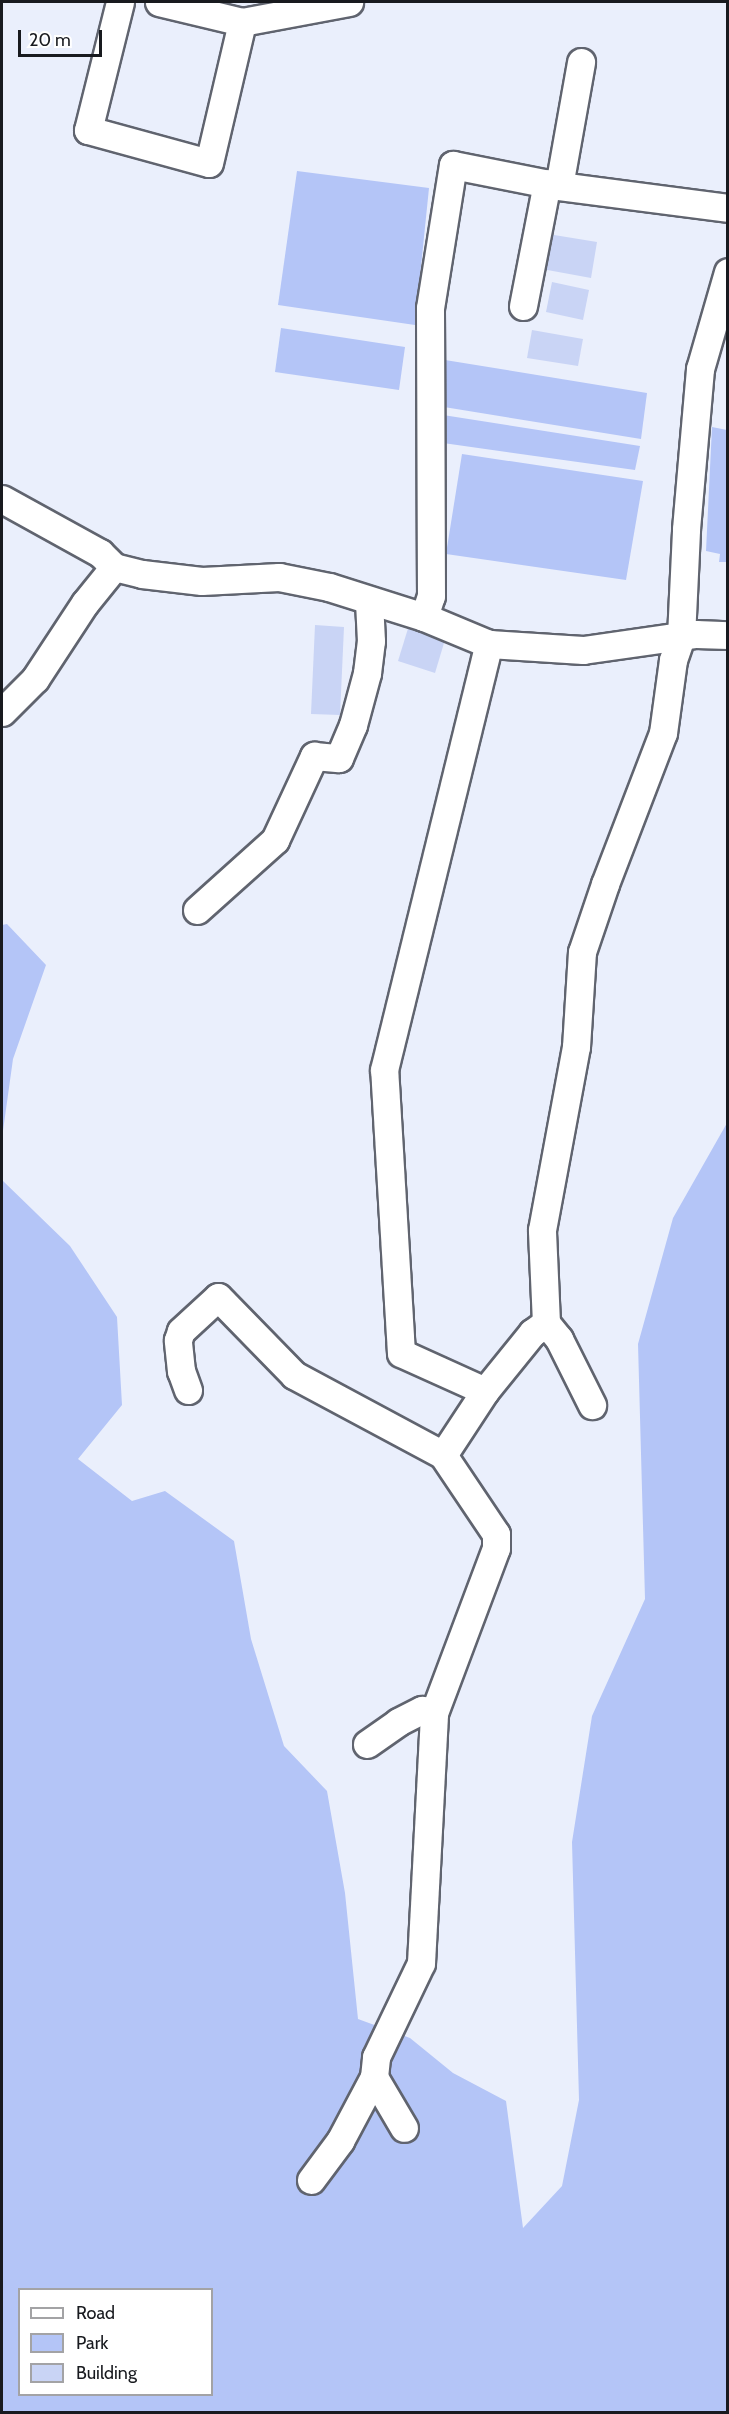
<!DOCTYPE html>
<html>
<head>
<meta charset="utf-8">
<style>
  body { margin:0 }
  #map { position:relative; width:729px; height:2414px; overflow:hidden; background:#eaeffc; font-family:Cabin,sans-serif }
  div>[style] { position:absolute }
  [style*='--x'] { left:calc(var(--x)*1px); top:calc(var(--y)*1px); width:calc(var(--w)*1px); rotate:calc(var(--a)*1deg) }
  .green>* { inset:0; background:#b4c5f7 }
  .building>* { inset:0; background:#c9d4f5 }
  .roads { filter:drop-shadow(2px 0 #60646f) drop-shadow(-2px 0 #60646f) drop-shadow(0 2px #60646f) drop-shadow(0 -2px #60646f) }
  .street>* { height:27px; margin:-13.5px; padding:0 13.5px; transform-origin:13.5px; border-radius:13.5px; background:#fff }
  span { translate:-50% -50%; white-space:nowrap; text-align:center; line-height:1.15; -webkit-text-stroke:6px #fff; paint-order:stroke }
  .frame { position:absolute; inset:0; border:3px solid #181a1f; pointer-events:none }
  .legend { position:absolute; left:18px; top:2288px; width:195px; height:108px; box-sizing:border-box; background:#fff; border:2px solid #a3a3a5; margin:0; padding:8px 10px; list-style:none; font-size:18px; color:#181a1f }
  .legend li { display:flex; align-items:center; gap:12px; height:30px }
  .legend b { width:30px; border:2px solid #a3a3a5 }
  .scale { position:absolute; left:18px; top:30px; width:84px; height:27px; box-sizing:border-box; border:3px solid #181a1f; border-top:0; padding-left:8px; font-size:18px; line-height:21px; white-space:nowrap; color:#181a1f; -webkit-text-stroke:4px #fff; paint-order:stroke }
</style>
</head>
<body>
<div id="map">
  <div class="green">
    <div style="clip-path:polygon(297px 171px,429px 188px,415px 325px,278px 305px)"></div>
    <div style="clip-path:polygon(281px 328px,405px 347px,399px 390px,275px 372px)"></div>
    <div style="clip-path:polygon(445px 360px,647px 393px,641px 439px,444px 407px)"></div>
    <div style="clip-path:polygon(443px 415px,640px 446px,635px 470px,443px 443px)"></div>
    <div style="clip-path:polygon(712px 427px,727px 430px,727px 562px,719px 562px,720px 554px,706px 551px)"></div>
    <div style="clip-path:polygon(462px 454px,643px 481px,626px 580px,446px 554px)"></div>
    <div style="clip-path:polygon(7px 924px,46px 965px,13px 1059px,2px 1138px,2px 925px)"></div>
    <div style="clip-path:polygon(evenodd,727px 1123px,727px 2412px,2px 2412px,2px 1180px,70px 1246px,117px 1317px,122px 1405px,78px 1459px,132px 1501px,165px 1491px,234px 1541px,251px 1639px,284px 1746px,327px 1791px,345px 1893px,358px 2019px,410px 2038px,453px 2073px,506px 2101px,523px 2228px,562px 2186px,579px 2100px,572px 1842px,592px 1716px,645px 1599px,638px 1344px,673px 1218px,727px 1123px,20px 2290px,212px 2290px,212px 2394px,20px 2394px,20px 2290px)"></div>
  </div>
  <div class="building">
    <div style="clip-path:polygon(548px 234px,597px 242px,591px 278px,542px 269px)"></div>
    <div style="clip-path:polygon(552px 282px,589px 290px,583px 320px,546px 312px)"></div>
    <div style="clip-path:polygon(532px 330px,583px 339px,578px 366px,527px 358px)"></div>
    <div style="clip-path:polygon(410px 622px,447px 633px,435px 673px,398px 661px)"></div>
    <div style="clip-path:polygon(315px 625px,344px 627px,340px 715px,311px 714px)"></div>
  </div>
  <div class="roads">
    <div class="street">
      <div style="--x:120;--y:2;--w:132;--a:104"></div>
      <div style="--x:88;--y:130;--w:125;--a:15.3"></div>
      <div style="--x:209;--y:163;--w:145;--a:-76.8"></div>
      <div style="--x:242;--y:22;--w:109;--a:-10.6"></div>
      <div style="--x:159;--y:2;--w:85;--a:13.5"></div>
      <div style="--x:559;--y:186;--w:126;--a:-79.9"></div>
      <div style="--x:523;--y:306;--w:125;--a:-79"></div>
      <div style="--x:2;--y:499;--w:112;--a:28.9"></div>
      <div style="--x:100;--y:553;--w:20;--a:45"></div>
      <div style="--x:114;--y:567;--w:29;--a:14"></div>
      <div style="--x:142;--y:574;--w:60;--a:6.7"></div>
      <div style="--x:202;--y:581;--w:77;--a:-3"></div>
      <div style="--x:279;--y:577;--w:51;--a:11.3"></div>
      <div style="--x:329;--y:587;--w:100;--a:17.5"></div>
      <div style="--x:424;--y:617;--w:70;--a:22.6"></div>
      <div style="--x:489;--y:644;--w:94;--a:3.7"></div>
      <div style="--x:583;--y:650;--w:114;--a:-8.1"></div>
      <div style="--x:696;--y:634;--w:32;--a:2"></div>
      <div style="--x:424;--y:617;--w:22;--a:-72"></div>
      <div style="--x:431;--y:596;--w:288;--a:-90.2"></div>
      <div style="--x:430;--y:308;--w:145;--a:-80.9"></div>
      <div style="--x:453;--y:165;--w:108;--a:11.2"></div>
      <div style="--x:559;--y:186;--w:170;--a:7.4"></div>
      <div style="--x:2;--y:712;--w:47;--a:-45"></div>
      <div style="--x:35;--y:679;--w:91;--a:-56.7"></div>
      <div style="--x:85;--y:603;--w:46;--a:-51.1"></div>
      <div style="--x:197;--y:910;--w:105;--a:-41.9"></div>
      <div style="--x:275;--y:840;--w:93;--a:-65.1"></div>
      <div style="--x:314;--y:756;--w:25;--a:5"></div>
      <div style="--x:339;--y:758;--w:36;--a:-67"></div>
      <div style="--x:353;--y:725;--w:54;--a:-74.9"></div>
      <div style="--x:367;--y:673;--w:32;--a:-83"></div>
      <div style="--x:371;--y:641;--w:40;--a:-92.9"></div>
      <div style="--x:546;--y:1323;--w:21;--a:51"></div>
      <div style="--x:559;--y:1339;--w:74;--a:63.4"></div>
      <div style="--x:188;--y:1390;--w:20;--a:-110"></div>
      <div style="--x:181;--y:1371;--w:31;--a:-96"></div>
      <div style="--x:178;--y:1340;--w:9;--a:-72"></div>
      <div style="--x:181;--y:1331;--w:50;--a:-42.6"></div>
      <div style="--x:218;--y:1297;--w:109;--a:45.7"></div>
      <div style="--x:294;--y:1375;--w:169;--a:28.2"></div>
      <div style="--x:485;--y:1391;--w:92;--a:-155.7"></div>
      <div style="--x:401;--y:1353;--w:284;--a:-93.4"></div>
      <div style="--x:384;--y:1070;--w:439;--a:-76.2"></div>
      <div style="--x:367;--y:1744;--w:38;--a:-35"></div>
      <div style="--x:398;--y:1722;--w:27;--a:-27"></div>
      <div style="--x:422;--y:1710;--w:12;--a:14"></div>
      <div style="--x:374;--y:2077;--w:59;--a:59.5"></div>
      <div style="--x:311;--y:2180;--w:49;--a:-53.4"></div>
      <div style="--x:340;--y:2141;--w:72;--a:-62"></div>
      <div style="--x:374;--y:2077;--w:20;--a:-84"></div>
      <div style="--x:376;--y:2057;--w:104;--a:-64.4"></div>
      <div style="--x:421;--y:1963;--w:250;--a:-87"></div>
      <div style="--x:434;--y:1713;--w:176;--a:-69.4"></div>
      <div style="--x:496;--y:1548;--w:14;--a:-90"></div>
      <div style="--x:496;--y:1534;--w:95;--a:-123.9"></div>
      <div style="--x:443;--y:1455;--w:77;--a:-56.7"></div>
      <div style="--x:485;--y:1391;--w:75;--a:-51"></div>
      <div style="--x:532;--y:1333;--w:17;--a:-36"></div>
      <div style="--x:546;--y:1323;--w:93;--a:-92.5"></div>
      <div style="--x:542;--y:1230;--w:186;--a:-79.5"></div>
      <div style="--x:576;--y:1047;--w:95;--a:-86.4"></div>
      <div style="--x:582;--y:952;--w:72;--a:-71.3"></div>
      <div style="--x:605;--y:884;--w:162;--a:-69"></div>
      <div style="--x:663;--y:733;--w:74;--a:-82.2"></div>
      <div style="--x:673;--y:660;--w:24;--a:-71"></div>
      <div style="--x:681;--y:637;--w:108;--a:-87.3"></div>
      <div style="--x:686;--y:529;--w:161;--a:-85"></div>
      <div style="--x:700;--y:369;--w:101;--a:-73.9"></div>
    </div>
  </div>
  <div class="frame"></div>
  <ul class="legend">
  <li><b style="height:8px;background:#fff"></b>Road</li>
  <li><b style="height:16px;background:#b4c5f7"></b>Park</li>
  <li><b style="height:16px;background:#c9d4f5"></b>Building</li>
  </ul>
  <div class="scale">20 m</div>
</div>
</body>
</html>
